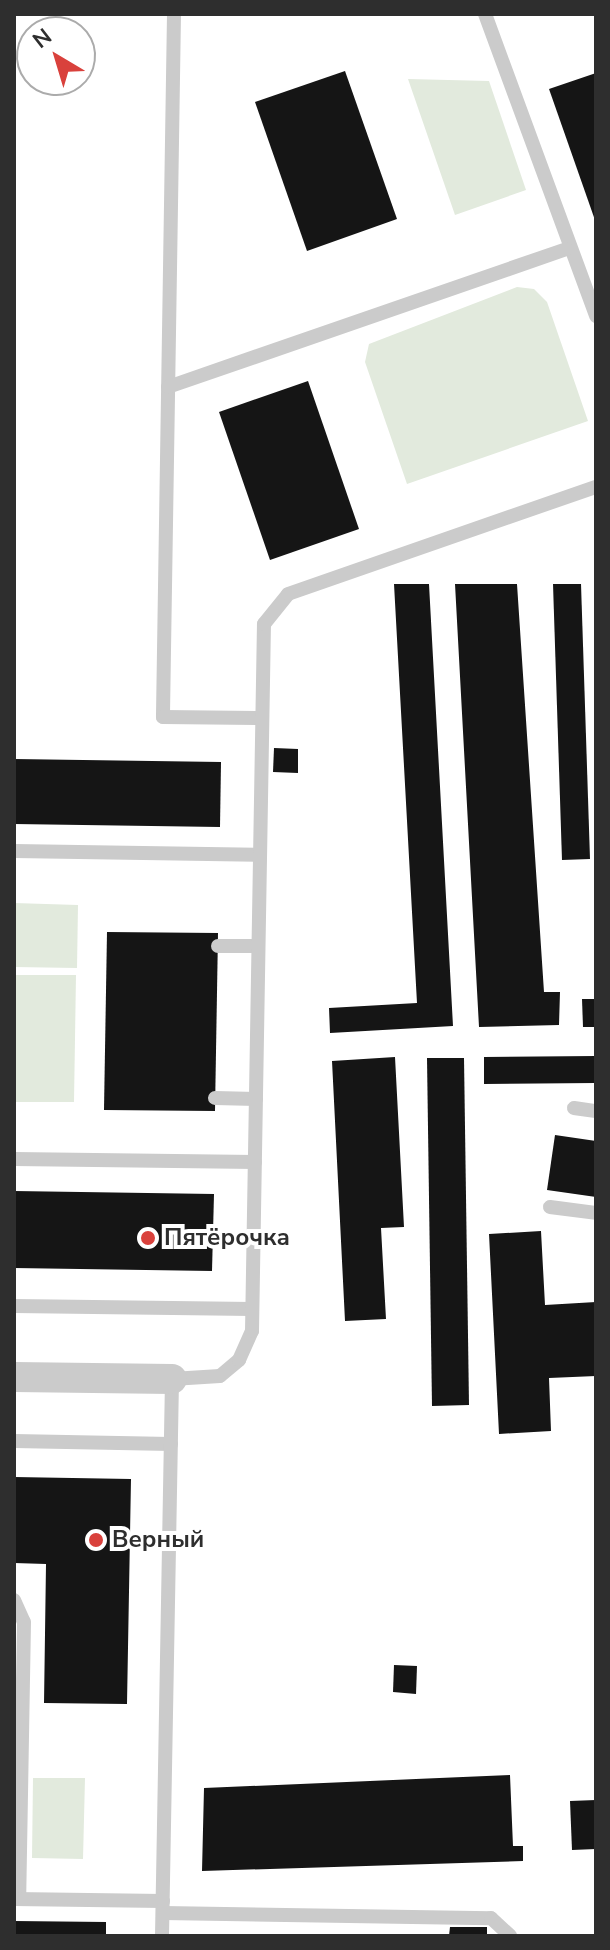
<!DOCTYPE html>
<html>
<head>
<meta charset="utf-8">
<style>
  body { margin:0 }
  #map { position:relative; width:610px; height:1950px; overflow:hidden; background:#fff; font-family:"Nunito Sans",sans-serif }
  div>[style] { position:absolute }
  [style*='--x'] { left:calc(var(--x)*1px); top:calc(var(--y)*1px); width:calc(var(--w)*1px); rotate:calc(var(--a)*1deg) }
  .green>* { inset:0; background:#e2eadd }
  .building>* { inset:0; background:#151515 }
  .lane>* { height:14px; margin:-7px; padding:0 7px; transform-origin:7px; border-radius:7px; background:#cbcbcb }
  .street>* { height:30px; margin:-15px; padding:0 15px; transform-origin:15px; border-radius:15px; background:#cbcbcb }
  .dots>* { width:22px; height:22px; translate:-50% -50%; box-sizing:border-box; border:4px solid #fff; border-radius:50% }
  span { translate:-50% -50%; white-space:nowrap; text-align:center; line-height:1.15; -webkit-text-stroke:8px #fff; paint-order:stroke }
  .poi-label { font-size:24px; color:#2e2e2e; font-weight:700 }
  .left { translate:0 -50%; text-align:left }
  .frame { position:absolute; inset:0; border:16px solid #2e2e2e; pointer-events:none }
  .north { position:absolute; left:16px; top:16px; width:80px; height:80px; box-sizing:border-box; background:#fff; border:2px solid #ababab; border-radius:50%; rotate:322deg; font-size:22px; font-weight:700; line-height:32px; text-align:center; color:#2e2e2e }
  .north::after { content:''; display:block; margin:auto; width:28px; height:36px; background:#d9413c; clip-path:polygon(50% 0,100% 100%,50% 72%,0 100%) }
</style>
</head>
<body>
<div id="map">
  <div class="green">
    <div style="clip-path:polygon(408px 79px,489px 81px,526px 190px,455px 215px)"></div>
    <div style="clip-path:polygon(517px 287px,534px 289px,547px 302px,588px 421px,407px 484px,365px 362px,369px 344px)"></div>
    <div style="clip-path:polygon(14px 903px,78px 905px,77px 968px,14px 967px)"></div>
    <div style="clip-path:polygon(14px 975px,76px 975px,74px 1102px,14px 1102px)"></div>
    <div style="clip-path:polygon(33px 1778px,85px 1778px,83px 1859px,32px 1858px)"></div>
  </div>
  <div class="building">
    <div style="clip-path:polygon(345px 71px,397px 219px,307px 251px,255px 102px)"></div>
    <div style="clip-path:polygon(596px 73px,596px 223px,549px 89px)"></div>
    <div style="clip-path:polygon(308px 381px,359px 529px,270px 560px,219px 412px)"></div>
    <div style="clip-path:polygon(394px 584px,429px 584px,453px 1026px,330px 1033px,329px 1008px,417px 1003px)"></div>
    <div style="clip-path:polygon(455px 584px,517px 584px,544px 992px,560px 992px,559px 1025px,479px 1027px)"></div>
    <div style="clip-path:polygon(553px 584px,581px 584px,590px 859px,562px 860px)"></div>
    <div style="clip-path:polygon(274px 748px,298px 749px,298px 773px,273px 772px)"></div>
    <div style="clip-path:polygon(14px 759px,221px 762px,220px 827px,14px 824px)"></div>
    <div style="clip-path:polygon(107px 932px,218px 933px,215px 1111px,104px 1110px)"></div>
    <div style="clip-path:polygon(582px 999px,596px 999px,596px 1027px,583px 1027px)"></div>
    <div style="clip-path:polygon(596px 1056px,596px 1083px,484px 1084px,484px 1057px)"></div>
    <div style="clip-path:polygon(395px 1057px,404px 1227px,381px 1228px,386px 1319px,345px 1321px,332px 1061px)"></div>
    <div style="clip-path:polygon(427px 1058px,464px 1058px,469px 1405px,432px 1406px)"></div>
    <div style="clip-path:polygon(555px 1135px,596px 1141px,596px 1197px,547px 1190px)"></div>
    <div style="clip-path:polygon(14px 1191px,214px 1194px,212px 1271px,14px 1268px)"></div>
    <div style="clip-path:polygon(541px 1231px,545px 1305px,596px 1302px,596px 1376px,549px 1378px,551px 1431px,499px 1434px,489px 1234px)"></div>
    <div style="clip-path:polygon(14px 1477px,131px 1479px,127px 1704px,44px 1703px,46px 1564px,14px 1563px)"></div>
    <div style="clip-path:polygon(394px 1665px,417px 1666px,416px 1694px,393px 1692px)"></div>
    <div style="clip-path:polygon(510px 1775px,513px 1846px,523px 1846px,523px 1861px,202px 1871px,204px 1788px)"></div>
    <div style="clip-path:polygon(596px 1800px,596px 1849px,572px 1850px,570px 1801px)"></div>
    <div style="clip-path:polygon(14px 1921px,106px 1922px,106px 1936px,14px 1936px)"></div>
    <div style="clip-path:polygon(450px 1927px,487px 1927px,487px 1936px,449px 1936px)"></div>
  </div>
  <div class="lane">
    <div style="--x:174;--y:14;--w:703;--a:90.9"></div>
    <div style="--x:163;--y:717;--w:99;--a:0.6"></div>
    <div style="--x:485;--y:14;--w:322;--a:69.8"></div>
    <div style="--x:168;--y:387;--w:421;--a:-19.1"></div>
    <div style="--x:14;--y:851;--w:246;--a:0.9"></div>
    <div style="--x:218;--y:946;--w:40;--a:0"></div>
    <div style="--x:215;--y:1098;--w:41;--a:1.4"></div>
    <div style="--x:574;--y:1108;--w:22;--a:8"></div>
    <div style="--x:14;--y:1159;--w:241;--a:0.7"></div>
    <div style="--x:550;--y:1207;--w:46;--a:7.4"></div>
    <div style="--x:14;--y:1306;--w:238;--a:0.7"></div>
    <div style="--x:14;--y:1441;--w:157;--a:1.1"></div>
    <div style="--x:14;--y:1600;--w:24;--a:66"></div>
    <div style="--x:24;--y:1622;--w:277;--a:91"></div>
    <div style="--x:14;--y:1899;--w:149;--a:0.8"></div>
    <div style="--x:163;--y:1913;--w:328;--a:0.9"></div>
    <div style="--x:491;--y:1918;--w:26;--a:43"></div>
    <div style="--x:162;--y:1936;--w:557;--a:-88.97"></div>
    <div style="--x:172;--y:1379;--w:48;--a:-3.6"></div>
    <div style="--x:220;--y:1376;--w:25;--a:-40"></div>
    <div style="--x:239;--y:1360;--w:32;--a:-66"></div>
    <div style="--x:252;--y:1331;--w:707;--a:-89.03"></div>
    <div style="--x:264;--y:624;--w:38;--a:-51"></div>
    <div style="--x:288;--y:594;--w:326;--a:-19.2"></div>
  </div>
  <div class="street">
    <div style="--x:14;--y:1377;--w:158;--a:0.7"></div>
  </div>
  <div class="dots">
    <div style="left:148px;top:1238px;background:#d9413c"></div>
    <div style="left:96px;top:1540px;background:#d9413c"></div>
  </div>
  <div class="poi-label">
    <span class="left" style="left:164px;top:1238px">Пятёрочка</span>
    <span class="left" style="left:112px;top:1540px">Верный</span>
  </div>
  <div class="frame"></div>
  <div class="north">N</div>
</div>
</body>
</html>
